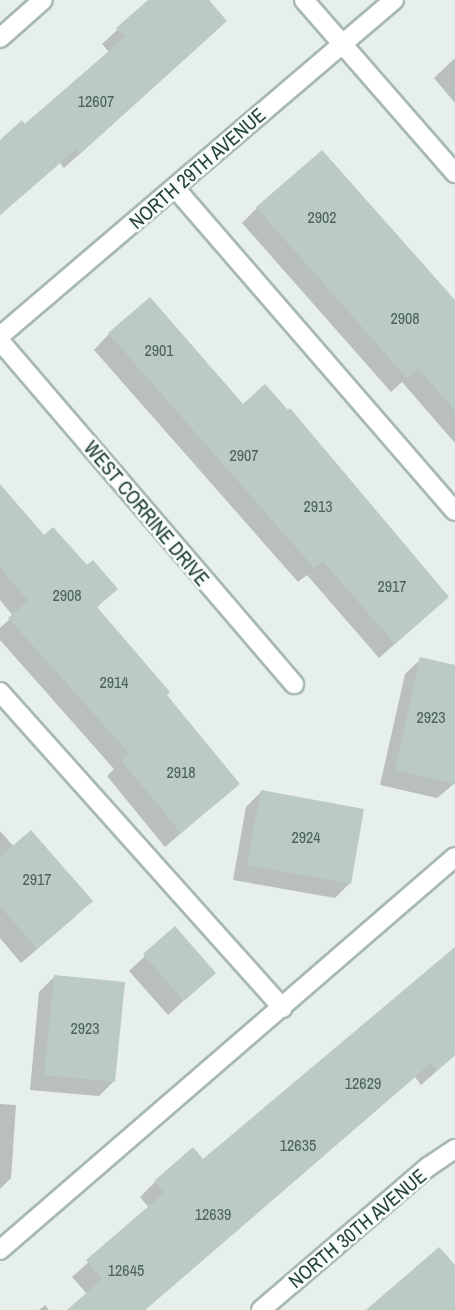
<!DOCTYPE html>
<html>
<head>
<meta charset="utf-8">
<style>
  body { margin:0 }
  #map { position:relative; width:455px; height:1310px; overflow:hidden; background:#e6efeb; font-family:"Archivo Narrow",sans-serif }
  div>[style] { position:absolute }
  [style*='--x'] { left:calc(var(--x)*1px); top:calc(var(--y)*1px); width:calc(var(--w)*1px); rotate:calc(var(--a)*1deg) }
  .shadow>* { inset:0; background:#0003 }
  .building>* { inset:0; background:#bbcac4 }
  .roads { filter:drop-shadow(2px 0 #a8b8b2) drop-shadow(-2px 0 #a8b8b2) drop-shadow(0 2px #a8b8b2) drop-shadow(0 -2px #a8b8b2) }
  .service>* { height:18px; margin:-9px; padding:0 9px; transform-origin:9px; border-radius:9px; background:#fff }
  .minor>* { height:18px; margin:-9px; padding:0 9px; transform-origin:9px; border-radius:9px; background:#fff }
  span { translate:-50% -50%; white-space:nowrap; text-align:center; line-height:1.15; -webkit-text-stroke:5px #f7fbf9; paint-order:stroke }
  .number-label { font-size:16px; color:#4a645c }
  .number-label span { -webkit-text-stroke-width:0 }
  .street-label { font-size:20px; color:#24423a }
</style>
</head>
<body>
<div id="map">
  <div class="shadow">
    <div style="clip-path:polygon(150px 0,207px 0,210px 36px,64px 168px,60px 163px,0 215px,0 145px,109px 52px,102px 44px)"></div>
    <div style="clip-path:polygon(455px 58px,455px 103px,434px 78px)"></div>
    <div style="clip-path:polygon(257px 208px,455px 305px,455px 443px,402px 382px,391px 392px,242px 223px)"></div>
    <div style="clip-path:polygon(109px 334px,242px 406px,431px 612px,379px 658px,307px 575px,298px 582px,94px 350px)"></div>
    <div style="clip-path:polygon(0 486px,44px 537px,116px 589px,96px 608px,238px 784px,165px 847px,107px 776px,114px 769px,0 640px,0 628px,13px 616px,0 600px)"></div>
    <div style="clip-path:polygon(421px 659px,455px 667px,455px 783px,437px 798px,380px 785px,405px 674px)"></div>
    <div style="clip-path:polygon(261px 792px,350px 883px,335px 898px,233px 880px,246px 807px)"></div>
    <div style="clip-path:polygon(0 831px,76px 916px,21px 963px,0 938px)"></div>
    <div style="clip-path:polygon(175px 928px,214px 973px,168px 1015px,129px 971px)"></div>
    <div style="clip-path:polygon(455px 949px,455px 1055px,421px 1085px,415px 1077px,145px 1310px,69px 1310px,87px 1294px,72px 1277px,149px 1208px,140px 1197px,155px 1182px,193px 1149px,203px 1161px)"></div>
    <div style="clip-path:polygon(54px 977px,114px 1081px,99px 1096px,30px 1090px,39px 992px)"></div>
    <div style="clip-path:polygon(0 1104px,16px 1105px,11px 1178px,0 1189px)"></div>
    <div style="clip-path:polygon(45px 1305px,49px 1310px,39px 1310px)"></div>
  </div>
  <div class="building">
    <div style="clip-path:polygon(148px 0,209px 0,227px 21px,80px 154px,76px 149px,0 215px,0 140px,22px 120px,25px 124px,125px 37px,116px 28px)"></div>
    <div style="clip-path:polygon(322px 150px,455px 300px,455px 411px,418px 368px,407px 378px,256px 207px)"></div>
    <div style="clip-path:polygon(150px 297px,243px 404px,265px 384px,288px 410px,290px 408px,449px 597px,395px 644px,323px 561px,314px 568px,108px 333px)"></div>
    <div style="clip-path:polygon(0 484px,44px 535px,53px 527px,87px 565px,93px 560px,118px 589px,97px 607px,170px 692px,167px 695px,240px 784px,181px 833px,121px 760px,129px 753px,8px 618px,28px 601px,0 567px)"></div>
    <div style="clip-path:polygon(420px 657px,455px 665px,455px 784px,395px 770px)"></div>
    <div style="clip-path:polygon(261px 790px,364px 809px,351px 884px,247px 865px)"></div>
    <div style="clip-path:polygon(31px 830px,93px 901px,37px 949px,0 906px,0 857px)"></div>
    <div style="clip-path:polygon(175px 926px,216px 973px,184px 1001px,143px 954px)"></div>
    <div style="clip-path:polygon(455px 947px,455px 1055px,437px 1071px,431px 1063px,145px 1310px,67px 1310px,102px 1279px,86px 1260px,164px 1193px,154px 1181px,193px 1147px,203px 1159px)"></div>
    <div style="clip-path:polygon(54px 975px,125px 982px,115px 1082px,44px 1075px)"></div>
    <div style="clip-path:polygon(439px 1247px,455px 1265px,455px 1310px,366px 1310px)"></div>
  </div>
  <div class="roads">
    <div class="service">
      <div style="--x:0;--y:38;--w:57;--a:-41.5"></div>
      <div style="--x:175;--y:188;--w:427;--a:49.1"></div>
      <div style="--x:0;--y:692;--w:424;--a:48.2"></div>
      <div style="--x:0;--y:1250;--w:601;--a:-40.82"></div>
    </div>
    <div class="minor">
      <div style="--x:304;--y:0;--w:230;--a:48.9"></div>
      <div style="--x:0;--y:336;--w:518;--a:-40.46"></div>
      <div style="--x:0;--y:341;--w:452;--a:49.4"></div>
      <div style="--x:261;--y:1310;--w:220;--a:-40.6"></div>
      <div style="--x:428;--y:1167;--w:32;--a:-34"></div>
    </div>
  </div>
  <div class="number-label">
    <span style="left:96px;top:101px">12607</span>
    <span style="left:322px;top:217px">2902</span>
    <span style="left:405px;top:318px">2908</span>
    <span style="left:159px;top:350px">2901</span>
    <span style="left:244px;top:455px">2907</span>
    <span style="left:318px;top:506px">2913</span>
    <span style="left:392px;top:586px">2917</span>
    <span style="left:67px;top:595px">2908</span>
    <span style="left:114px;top:682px">2914</span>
    <span style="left:431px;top:717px">2923</span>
    <span style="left:181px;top:772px">2918</span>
    <span style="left:306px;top:837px">2924</span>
    <span style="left:37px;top:879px">2917</span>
    <span style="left:85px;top:1028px">2923</span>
    <span style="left:363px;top:1083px">12629</span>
    <span style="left:298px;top:1145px">12635</span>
    <span style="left:213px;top:1214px">12639</span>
    <span style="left:126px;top:1270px">12645</span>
  </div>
  <div class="street-label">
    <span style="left:197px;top:168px;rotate:-41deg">NORTH 29TH AVENUE</span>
    <span style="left:147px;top:513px;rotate:50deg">WEST CORRINE DRIVE</span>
    <span style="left:357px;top:1228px;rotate:-40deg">NORTH 30TH AVENUE</span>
  </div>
</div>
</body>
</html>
